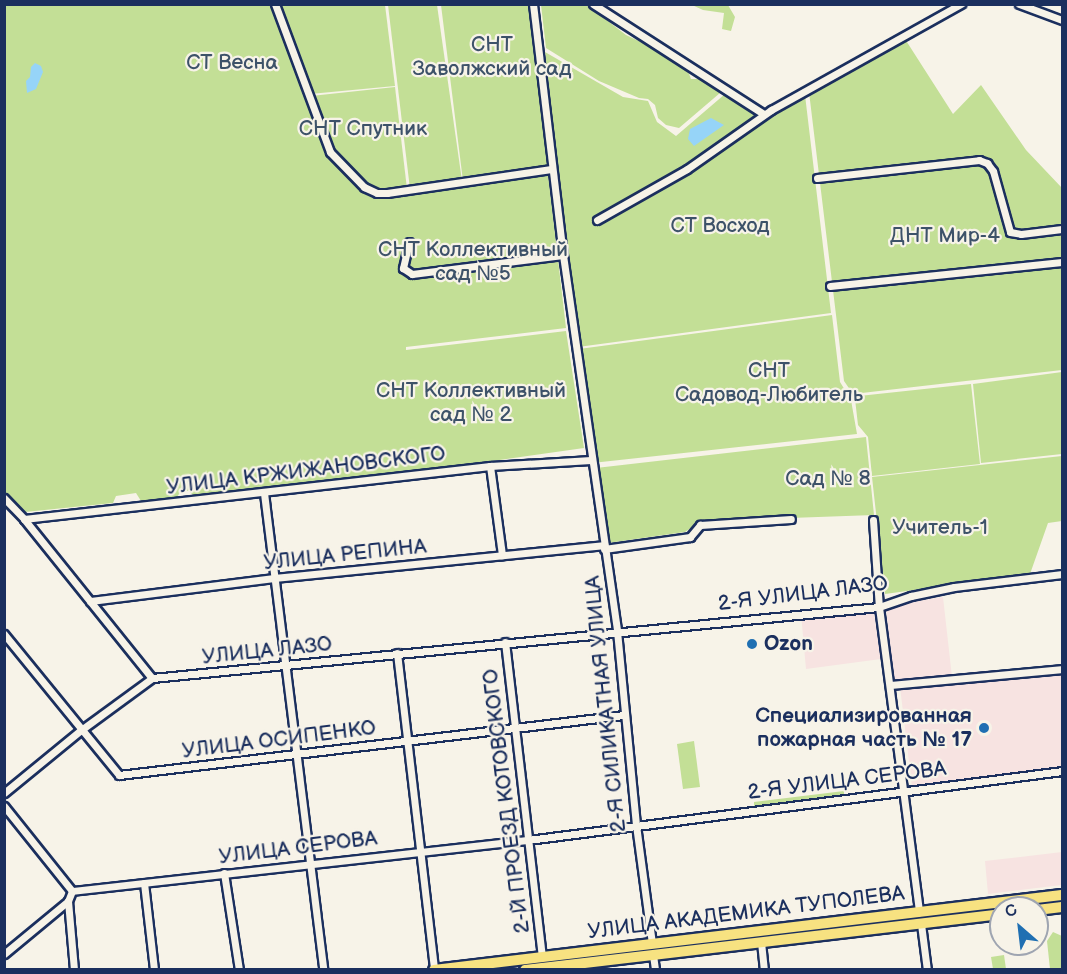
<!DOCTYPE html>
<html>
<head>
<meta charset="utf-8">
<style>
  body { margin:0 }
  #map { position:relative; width:1067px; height:974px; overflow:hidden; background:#f7f3e8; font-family:"Balsamiq Sans",sans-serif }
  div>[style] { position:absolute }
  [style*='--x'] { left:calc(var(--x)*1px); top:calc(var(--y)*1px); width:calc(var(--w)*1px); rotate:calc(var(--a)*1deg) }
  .built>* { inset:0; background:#f7e3e1 }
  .green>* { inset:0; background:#c3df96 }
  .water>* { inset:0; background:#96d4f8 }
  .roads { filter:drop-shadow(2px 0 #1b2f5e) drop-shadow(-2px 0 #1b2f5e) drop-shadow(0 2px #1b2f5e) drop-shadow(0 -2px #1b2f5e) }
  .street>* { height:7px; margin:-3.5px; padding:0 3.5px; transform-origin:3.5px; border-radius:3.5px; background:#f7f3e8 }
  .primary>* { height:10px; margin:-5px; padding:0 5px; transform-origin:5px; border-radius:5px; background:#f7e281 }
  .dots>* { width:16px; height:16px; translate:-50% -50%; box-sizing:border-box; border:3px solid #f7f3e8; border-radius:50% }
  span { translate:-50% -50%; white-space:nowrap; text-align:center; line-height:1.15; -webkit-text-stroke:4.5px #f7f3e8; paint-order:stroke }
  .park-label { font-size:21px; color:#3d5269 }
  .street-label { font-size:21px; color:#1b2f5e }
  .poi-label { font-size:21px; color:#1b2f5e; font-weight:700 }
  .left { translate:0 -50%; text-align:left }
  .right { translate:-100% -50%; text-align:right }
  .frame { position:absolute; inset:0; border:6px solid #1b2f5e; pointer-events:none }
  .north { position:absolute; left:989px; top:896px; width:60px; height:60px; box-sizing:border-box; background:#f7f3e8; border:2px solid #9fa5b1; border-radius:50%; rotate:332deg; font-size:16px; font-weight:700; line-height:24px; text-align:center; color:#1b2f5e }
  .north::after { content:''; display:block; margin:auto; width:21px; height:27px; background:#1f6fb2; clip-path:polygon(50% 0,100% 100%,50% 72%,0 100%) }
</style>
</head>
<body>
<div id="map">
  <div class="built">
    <div style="clip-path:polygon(943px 597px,952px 677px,893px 683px,886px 606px)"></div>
    <div style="clip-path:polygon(873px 607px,881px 659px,806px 669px,801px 614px)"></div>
    <div style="clip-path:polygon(1062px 670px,1062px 769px,912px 787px,900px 687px)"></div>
    <div style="clip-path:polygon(1062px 852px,1062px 885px,988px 894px,985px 861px)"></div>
  </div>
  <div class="green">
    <div style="clip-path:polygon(4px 5px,274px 5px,324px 151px,350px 180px,374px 198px,548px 174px,566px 328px,406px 347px,406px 350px,566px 331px,584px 448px,415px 472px,195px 497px,189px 491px,181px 491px,177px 497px,141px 501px,136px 493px,116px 496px,113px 503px,25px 512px,4px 493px)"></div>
    <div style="clip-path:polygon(278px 5px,385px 5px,395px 86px,310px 94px)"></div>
    <div style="clip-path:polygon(388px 5px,437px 5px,462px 181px,410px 189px)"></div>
    <div style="clip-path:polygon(441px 5px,531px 5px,549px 168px,463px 181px)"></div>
    <div style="clip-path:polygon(541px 5px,587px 5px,626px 35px,685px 63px,691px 79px,704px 79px,727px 87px,679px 128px,666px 125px,658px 118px,655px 105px,648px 99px,639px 98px,599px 81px,546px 48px)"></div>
    <div style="clip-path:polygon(692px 5px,728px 5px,735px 17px,731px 31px,722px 29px,724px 13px,703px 10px)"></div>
    <div style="clip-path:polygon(905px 39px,953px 114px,981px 85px,1026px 150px,1062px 188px,1062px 370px,853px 394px,844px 381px,809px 92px)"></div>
    <div style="clip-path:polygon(545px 52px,623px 97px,648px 101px,657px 122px,676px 136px,725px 94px,763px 118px,805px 95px,831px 313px,578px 347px)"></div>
    <div style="clip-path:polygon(395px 87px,407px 189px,378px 191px,352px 173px,332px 150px,311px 96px)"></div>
    <div style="clip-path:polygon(832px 315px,840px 382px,851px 400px,857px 434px,592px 463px,579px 349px)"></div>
    <div style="clip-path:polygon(1062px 372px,1062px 454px,981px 463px,973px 384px)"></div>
    <div style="clip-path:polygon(971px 384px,980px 464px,872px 476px,868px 437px,858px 425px,855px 399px,859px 396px)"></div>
    <div style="clip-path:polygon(866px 437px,874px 515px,701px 521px,685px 532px,608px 543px,596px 468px)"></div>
    <div style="clip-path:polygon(1062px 456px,1062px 521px,1048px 523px,1030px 574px,885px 594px,872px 477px)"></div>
    <div style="clip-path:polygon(694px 741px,700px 787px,683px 789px,677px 744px)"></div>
    <div style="clip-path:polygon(844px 791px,844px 795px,754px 806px,754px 802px)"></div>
    <div style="clip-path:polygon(1053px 932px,1062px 936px,1062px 969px,1050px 969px,1047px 941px)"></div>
    <div style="clip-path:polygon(1004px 955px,1006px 969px,993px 969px,991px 957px)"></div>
  </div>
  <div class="water">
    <div style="clip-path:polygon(35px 63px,41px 66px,43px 72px,36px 89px,27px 93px,26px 81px,30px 77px,31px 67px)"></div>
    <div style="clip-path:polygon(711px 118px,724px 125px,694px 146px,688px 139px,690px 129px)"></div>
  </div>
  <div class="roads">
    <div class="street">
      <div style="--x:275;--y:4;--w:158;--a:69.6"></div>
      <div style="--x:330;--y:152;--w:49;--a:45.8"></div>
      <div style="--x:364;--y:187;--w:14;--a:25"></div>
      <div style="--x:377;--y:193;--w:10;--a:0"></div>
      <div style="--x:387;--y:193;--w:166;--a:-8.3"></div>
      <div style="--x:533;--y:4;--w:253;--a:83.2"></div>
      <div style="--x:563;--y:255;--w:380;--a:81.8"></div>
      <div style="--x:617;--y:631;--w:195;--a:84.4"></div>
      <div style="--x:636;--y:825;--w:120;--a:82.3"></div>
      <div style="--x:593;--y:4;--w:203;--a:32.8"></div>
      <div style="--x:1019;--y:4;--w:46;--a:20.4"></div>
      <div style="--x:817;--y:178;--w:163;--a:-6.3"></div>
      <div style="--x:979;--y:160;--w:9;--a:21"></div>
      <div style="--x:987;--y:163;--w:10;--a:53"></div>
      <div style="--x:993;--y:171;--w:63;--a:74.4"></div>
      <div style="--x:1010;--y:232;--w:11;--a:10"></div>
      <div style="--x:1021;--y:234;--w:41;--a:-7"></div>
      <div style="--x:597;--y:220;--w:103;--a:-29.5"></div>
      <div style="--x:687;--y:169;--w:103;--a:-35.1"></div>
      <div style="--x:771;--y:110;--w:218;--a:-29.2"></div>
      <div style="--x:409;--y:242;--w:27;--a:103"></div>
      <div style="--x:403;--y:268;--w:11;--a:34"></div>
      <div style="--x:412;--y:274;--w:152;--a:-7.2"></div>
      <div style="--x:830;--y:286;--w:233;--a:-5.9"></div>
      <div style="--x:490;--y:466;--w:90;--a:82.3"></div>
      <div style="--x:264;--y:493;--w:481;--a:82.9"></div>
      <div style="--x:4;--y:498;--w:29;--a:46"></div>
      <div style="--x:24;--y:519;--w:204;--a:51.2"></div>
      <div style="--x:152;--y:678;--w:730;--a:-5.58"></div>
      <div style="--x:879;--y:607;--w:34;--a:-19"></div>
      <div style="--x:911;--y:596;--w:44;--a:-11.8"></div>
      <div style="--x:954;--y:587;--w:109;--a:-6.9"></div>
      <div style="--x:24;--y:519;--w:469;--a:-6.5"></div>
      <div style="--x:490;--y:466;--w:101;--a:-3.4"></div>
      <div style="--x:873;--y:520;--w:87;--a:86.1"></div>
      <div style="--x:879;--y:607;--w:308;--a:82.5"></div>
      <div style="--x:604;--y:549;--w:87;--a:-7.9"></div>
      <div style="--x:690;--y:537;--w:16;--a:-50"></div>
      <div style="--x:700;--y:525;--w:91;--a:-3.8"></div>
      <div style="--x:90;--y:601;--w:186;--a:-7.1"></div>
      <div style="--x:275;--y:578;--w:331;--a:-5.7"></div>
      <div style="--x:4;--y:634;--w:182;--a:50.8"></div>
      <div style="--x:119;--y:775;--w:509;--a:-6.78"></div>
      <div style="--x:505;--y:642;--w:317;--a:83.3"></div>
      <div style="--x:397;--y:653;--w:319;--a:83.3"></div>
      <div style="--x:891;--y:685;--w:172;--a:-5.3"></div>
      <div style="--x:4;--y:793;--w:99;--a:-39.3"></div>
      <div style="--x:81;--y:730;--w:88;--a:-36.2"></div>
      <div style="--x:4;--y:806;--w:109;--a:51.3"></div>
      <div style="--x:72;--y:891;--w:459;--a:-6.4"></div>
      <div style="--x:528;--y:840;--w:538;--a:-7.36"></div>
      <div style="--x:224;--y:873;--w:98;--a:81.2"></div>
      <div style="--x:144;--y:883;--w:88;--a:83.4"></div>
      <div style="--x:68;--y:901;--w:69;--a:85"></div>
      <div style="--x:921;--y:924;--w:46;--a:82.6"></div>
      <div style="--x:761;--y:942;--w:28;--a:84"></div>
      <div style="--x:4;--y:954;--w:83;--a:-39.6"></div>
      <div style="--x:68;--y:901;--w:11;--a:-68"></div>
      <div style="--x:653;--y:955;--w:15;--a:82"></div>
    </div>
    <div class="primary">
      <div style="--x:1037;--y:910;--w:25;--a:-7"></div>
      <div style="--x:434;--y:970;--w:632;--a:-6.81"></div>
      <div style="--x:525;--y:970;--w:479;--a:-6.7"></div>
    </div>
  </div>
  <div class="dots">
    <div style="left:752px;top:644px;background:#1f6fb2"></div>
    <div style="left:984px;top:728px;background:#1f6fb2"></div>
  </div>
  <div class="park-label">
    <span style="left:492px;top:57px">СНТ<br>Заволжский сад</span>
    <span style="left:232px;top:63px">СТ Весна</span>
    <span style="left:363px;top:129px">СНТ Спутник</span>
    <span style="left:720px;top:226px">СТ Восход</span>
    <span style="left:945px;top:236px">ДНТ Мир-4</span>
    <span style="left:473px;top:262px">СНТ Коллективный<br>сад №5</span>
    <span style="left:769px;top:383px">СНТ<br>Садовод-Любитель</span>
    <span style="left:471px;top:403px">СНТ Коллективный<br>сад № 2</span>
    <span style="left:828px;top:479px">Сад № 8</span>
    <span style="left:940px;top:528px">Учитель-1</span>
  </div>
  <div class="street-label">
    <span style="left:306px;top:471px;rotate:-7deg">УЛИЦА КРЖИЖАНОВСКОГО</span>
    <span style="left:345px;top:555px;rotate:-6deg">УЛИЦА РЕПИНА</span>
    <span style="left:803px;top:594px;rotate:-7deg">2-Я УЛИЦА ЛАЗО</span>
    <span style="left:267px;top:651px;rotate:-6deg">УЛИЦА ЛАЗО</span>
    <span style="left:606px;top:704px;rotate:-96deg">2-Я СИЛИКАТНАЯ УЛИЦА</span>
    <span style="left:279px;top:740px;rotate:-7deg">УЛИЦА ОСИПЕНКО</span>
    <span style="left:847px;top:781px;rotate:-7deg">2-Я УЛИЦА СЕРОВА</span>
    <span style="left:507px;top:801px;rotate:-97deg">2-Й ПРОЕЗД КОТОВСКОГО</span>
    <span style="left:298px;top:848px;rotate:-7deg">УЛИЦА СЕРОВА</span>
    <span style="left:746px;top:913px;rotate:-7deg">УЛИЦА АКАДЕМИКА ТУПОЛЕВА</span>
  </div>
  <div class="poi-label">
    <span class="left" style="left:764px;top:644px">Ozon</span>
    <span class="right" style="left:972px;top:728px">Специализированная<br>пожарная часть № 17</span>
  </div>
  <div class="frame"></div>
  <div class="north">С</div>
</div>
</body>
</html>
